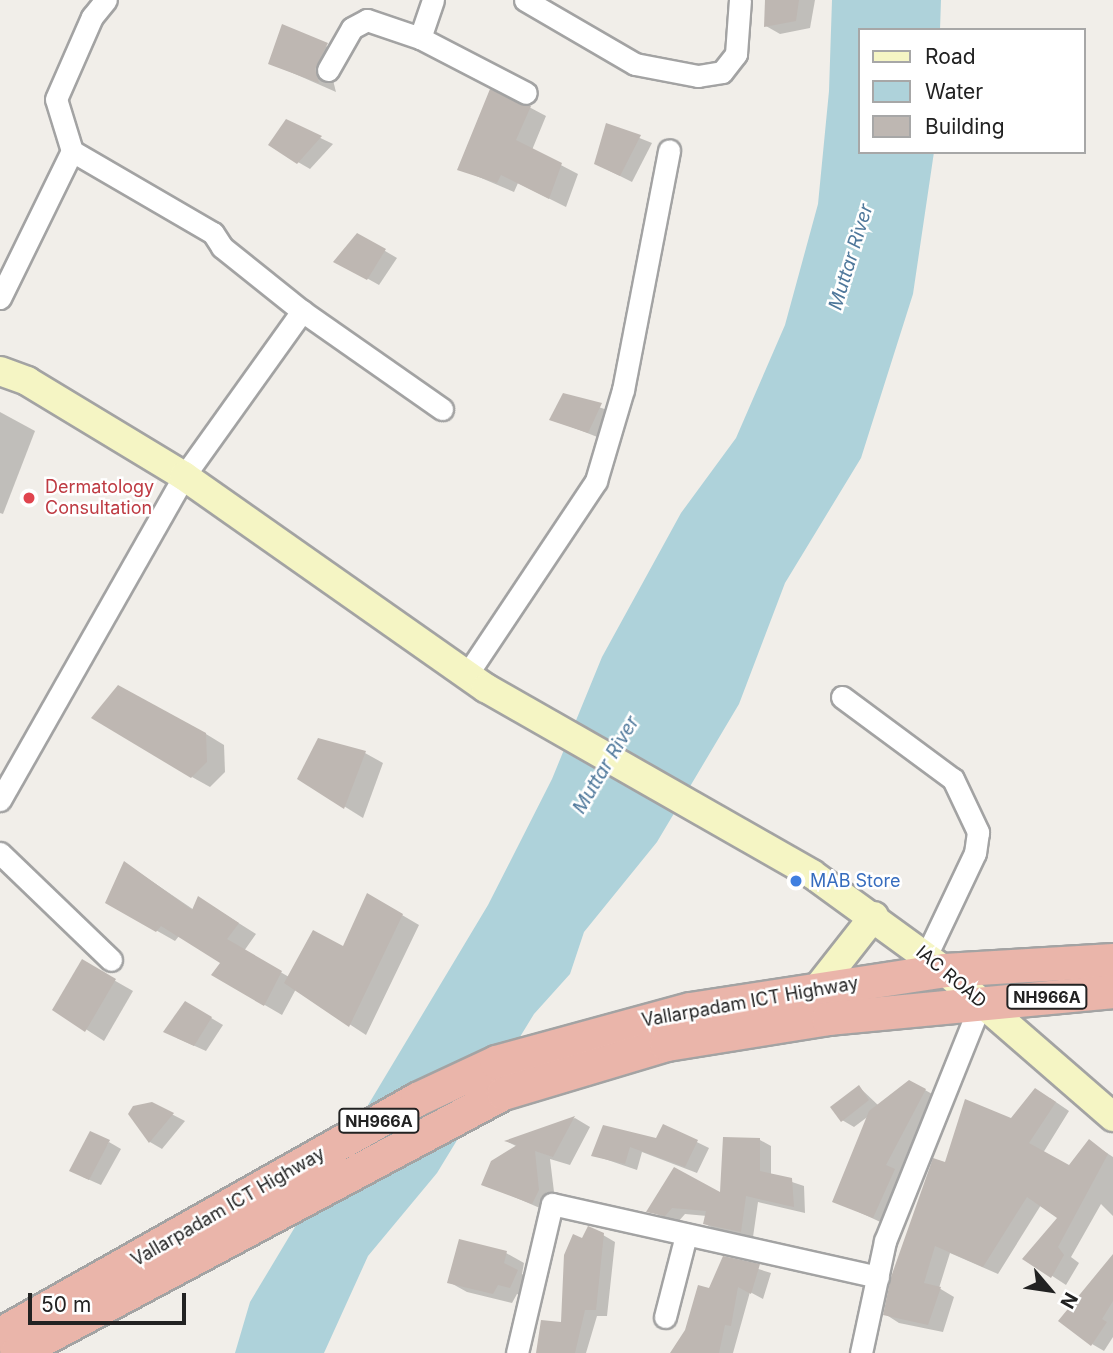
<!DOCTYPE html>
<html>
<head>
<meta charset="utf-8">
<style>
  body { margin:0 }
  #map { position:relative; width:1113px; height:1353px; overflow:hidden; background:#f1eee9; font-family:Inter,sans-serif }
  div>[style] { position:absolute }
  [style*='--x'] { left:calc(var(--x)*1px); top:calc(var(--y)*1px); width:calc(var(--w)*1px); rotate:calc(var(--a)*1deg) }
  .water>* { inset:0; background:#aed2da }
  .shadow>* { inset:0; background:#0003 }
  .building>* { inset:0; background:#beb7b2 }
  .roads { filter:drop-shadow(2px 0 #a3a3a3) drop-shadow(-2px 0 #a3a3a3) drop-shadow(0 2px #a3a3a3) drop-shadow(0 -2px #a3a3a3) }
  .minor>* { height:21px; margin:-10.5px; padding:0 10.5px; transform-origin:10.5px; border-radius:10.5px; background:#fff }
  .secondary>* { height:28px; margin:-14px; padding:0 14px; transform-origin:14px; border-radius:14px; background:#f5f5c4 }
  .trunk>* { height:33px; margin:-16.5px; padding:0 16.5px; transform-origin:16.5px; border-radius:16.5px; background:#eab5aa }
  .dots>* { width:19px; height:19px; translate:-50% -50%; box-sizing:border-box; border:4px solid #fff; border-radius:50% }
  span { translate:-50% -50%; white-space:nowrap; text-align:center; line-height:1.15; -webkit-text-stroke:5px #fff; paint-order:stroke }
  .shield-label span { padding:2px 5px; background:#fff; border:2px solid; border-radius:5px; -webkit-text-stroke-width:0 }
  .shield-label { font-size:16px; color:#222; font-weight:700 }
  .health-label { font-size:18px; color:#be3a42 }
  .left { translate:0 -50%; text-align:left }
  .shop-label { font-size:18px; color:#366cbe }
  .street-label { font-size:18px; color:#222 }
  .water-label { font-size:19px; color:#4f789b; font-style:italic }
  .legend { position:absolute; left:858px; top:28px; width:228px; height:126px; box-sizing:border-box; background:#fff; border:2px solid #a7a7a7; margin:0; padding:9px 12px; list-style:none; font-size:21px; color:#222 }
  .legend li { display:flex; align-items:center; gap:14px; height:35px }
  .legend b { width:35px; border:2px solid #a7a7a7 }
  .north { position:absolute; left:1015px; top:1255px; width:70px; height:70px; -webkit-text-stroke:5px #fff; paint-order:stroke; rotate:119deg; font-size:19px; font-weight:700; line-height:28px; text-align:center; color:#222 }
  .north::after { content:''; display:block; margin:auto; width:24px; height:32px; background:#222; clip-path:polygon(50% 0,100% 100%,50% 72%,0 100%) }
  .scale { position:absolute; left:28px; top:1293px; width:158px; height:32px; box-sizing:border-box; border:4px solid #222; border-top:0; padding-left:9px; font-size:21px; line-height:24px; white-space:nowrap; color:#222; -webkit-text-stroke:5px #fff; paint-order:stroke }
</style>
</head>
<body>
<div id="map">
  <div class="water">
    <div style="clip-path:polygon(832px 0,941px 0,940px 30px,859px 30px,859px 152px,934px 152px,913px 294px,861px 458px,785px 583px,739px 704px,657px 842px,584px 932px,570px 974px,534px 1014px,437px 1173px,368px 1256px,324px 1353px,235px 1353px,250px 1302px,488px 905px,552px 779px,602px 657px,681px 513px,736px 438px,785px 325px,818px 204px,829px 91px)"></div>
  </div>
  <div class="shadow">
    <div style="clip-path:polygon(767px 0,815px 0,810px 28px,780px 34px,766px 26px)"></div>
    <div style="clip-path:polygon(283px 26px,345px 55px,333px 80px,336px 92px,270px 63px)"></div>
    <div style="clip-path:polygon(529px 107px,546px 116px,532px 150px,578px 174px,566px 207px,518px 183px,514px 192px,460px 169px)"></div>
    <div style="clip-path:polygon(287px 122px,333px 144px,310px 169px,298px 162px)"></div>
    <div style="clip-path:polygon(607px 125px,652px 143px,632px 182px,608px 170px)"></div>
    <div style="clip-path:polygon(358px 235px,397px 258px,379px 285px,336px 261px)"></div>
    <div style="clip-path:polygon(564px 395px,613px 412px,600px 438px,551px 419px)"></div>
    <div style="clip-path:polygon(0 412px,35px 431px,3px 514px,0 513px)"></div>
    <div style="clip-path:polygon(206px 734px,224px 745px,225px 772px,210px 787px,192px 777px)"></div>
    <div style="clip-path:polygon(365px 753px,383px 763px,363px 818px,299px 778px)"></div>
    <div style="clip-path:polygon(125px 863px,194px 910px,199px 898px,256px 934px,244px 951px,289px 977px,344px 949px,368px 895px,419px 925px,366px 1035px,296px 989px,282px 1015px,213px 975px,222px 963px,179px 936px,175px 941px,108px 903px)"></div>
    <div style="clip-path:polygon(82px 962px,133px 991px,104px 1041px,55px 1009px)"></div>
    <div style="clip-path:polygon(186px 1003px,223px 1025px,206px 1051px,177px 1038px)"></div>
    <div style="clip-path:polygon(859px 1087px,879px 1106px,925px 1090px,941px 1099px,889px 1226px,835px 1201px,870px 1115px,854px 1127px,842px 1120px)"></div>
    <div style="clip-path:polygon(1050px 1098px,1069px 1111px,1043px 1153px,1069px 1167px,1090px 1142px,1113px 1157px,1113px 1216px,1101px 1204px,1071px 1257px,1079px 1263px,1066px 1285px,1025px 1258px,1060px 1218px,1041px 1205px,998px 1274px,950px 1253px,939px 1288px,954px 1297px,943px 1332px,899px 1323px,885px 1314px,946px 1164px)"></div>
    <div style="clip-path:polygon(152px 1104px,185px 1121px,162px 1149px,150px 1142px,130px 1114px)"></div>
    <div style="clip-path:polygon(575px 1118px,590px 1127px,570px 1165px,550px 1159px,555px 1200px,549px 1212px,484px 1184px,518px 1147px,508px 1142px)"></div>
    <div style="clip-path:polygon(664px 1126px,709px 1148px,697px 1173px,642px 1152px,637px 1170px,593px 1155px,657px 1140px)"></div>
    <div style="clip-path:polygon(760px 1140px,771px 1146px,771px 1175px,804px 1186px,805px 1213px,758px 1202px,753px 1237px,717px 1230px,705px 1224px,707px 1216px,685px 1214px,678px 1222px,648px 1211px,722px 1194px)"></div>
    <div style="clip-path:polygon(109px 1142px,121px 1149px,101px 1185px,83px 1177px)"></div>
    <div style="clip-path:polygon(603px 1235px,615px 1242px,607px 1316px,597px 1316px,586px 1353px,538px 1353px,563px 1324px,583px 1240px)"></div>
    <div style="clip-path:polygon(506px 1253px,524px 1263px,522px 1274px,535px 1282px,528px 1297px,517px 1294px,512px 1303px,467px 1292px,449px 1282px)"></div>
    <div style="clip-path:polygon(724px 1258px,771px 1273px,763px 1299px,750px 1292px,733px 1353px,678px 1353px)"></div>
    <div style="clip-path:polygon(1113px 1262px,1113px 1337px,1104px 1351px,1092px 1344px)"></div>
  </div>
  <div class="building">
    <div style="clip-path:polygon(765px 0,799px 0,796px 21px,764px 27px)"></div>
    <div style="clip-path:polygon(282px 24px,328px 43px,315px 69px,319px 83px,268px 64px)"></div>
    <div style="clip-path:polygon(490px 89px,531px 106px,516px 140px,562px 163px,549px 199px,501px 175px,497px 183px,457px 170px)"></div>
    <div style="clip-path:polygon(286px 119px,322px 136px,297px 164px,268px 145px)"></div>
    <div style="clip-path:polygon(606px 123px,641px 135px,620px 176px,594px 164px)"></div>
    <div style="clip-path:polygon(357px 233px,386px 249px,367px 280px,333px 262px)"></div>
    <div style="clip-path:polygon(563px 393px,602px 403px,588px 433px,549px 420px)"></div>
    <div style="clip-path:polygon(118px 685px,206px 733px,207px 762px,191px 778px,91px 718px)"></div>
    <div style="clip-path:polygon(318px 738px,366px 751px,344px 809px,297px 779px)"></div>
    <div style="clip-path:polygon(124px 861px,192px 910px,198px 896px,239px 923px,227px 939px,282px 971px,264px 1006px,211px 975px,220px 963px,161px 926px,156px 932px,105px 903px)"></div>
    <div style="clip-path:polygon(367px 893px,403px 914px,349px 1027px,284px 983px,313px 930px,343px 946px)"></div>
    <div style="clip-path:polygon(82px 959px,116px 979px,85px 1032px,52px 1010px)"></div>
    <div style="clip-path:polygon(185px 1001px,212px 1017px,194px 1046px,163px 1032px)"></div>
    <div style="clip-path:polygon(909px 1080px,926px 1089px,886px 1165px,895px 1169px,873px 1218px,832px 1202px,869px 1111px)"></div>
    <div style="clip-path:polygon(859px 1085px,869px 1100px,841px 1122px,830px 1107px)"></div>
    <div style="clip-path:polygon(1035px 1088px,1056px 1102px,1029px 1143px,1069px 1165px,1089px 1139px,1108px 1154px,1058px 1247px,1064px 1255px,1051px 1278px,1022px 1259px,1057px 1218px,1027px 1197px,983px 1267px,935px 1246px,924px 1283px,941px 1287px,928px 1325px,883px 1315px,891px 1277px,933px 1158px,945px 1162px,965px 1099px,1011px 1118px)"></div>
    <div style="clip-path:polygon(152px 1102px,174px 1113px,149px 1143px,128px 1114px,133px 1106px)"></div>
    <div style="clip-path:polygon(575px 1116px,553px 1157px,535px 1151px,539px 1190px,532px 1204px,481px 1185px,491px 1161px,517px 1145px,504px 1141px)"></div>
    <div style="clip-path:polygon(663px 1124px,698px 1140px,685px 1167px,630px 1147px,625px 1164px,591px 1156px,603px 1125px,656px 1138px)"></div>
    <div style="clip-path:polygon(90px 1131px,110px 1140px,89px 1180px,69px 1171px)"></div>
    <div style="clip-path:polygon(723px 1137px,760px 1138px,760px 1171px,792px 1178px,794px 1207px,746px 1196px,741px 1232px,703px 1224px,706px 1211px,672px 1208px,665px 1216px,646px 1212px,674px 1167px,720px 1192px)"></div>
    <div style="clip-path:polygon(588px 1226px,604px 1233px,596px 1310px,585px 1310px,575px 1353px,536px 1353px,541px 1320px,561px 1322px,564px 1255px,573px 1234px,582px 1238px)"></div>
    <div style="clip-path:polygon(459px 1239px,507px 1251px,504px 1263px,518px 1270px,510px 1288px,498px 1285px,493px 1294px,447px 1283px)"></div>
    <div style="clip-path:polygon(1113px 1254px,1113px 1301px,1102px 1319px,1107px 1322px,1091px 1346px,1058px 1321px)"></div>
    <div style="clip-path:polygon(723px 1256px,760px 1264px,751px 1294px,738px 1287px,731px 1326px,725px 1325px,719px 1353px,670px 1353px,685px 1330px,698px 1285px,709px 1288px)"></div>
  </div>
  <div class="roads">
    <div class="minor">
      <div style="--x:525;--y:0;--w:127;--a:30.2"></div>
      <div style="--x:635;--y:64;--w:64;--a:10.8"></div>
      <div style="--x:698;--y:76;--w:24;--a:-9"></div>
      <div style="--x:722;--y:72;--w:23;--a:-52"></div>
      <div style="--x:736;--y:54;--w:54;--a:-85.8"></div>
      <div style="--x:420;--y:38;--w:40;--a:-71.1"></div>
      <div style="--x:328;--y:70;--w:48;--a:-60.3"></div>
      <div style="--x:352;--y:28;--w:17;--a:-28"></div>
      <div style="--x:367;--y:20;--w:56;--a:18.8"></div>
      <div style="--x:420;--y:38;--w:119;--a:27.4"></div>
      <div style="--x:72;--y:151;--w:163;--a:30.2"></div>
      <div style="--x:213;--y:233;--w:17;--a:57"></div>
      <div style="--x:222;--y:247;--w:102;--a:38.7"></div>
      <div style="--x:302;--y:311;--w:171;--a:35"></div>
      <div style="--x:0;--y:298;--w:164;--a:-63.9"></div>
      <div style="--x:72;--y:151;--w:54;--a:-107.1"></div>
      <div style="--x:56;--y:99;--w:90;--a:-66.3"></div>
      <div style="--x:92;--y:17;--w:22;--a:-51"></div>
      <div style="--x:468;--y:673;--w:231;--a:-56.3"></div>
      <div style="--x:596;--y:481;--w:95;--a:-73.5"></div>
      <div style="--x:623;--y:390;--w:244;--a:-79.1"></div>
      <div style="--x:842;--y:697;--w:138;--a:36.5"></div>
      <div style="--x:953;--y:779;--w:59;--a:64.7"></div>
      <div style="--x:978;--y:832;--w:21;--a:98"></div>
      <div style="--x:975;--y:853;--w:114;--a:115.4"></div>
      <div style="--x:0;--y:800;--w:373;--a:-60.4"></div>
      <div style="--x:184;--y:476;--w:203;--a:-54.4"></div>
      <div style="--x:0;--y:853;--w:154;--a:43.9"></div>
      <div style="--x:665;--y:1317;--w:85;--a:-75.6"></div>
      <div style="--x:517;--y:1353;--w:153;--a:-76.8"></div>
      <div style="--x:552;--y:1204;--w:334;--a:12.6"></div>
      <div style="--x:861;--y:1353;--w:115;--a:-77.9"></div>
      <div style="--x:885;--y:1241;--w:258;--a:-68.1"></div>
    </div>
    <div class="secondary">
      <div style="--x:0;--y:371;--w:29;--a:20"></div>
      <div style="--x:27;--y:381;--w:184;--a:31.2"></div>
      <div style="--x:184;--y:476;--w:369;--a:35.1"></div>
      <div style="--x:486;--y:688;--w:375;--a:29.7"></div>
      <div style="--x:812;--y:874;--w:163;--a:36"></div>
      <div style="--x:944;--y:970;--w:224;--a:41"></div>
      <div style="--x:816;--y:990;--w:94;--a:-51.9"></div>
    </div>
    <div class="trunk">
      <div style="--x:0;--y:1334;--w:479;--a:-29.4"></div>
      <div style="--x:417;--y:1099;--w:87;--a:-25.1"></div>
      <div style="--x:496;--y:1062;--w:201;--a:-15.3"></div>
      <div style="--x:690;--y:1009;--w:257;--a:-8.7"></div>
      <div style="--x:944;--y:970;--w:169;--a:-3.4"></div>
      <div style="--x:16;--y:1353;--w:552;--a:-28.1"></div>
      <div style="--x:503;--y:1093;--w:170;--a:-16.7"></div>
      <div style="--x:666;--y:1044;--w:164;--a:-9.1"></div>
      <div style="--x:828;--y:1018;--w:286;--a:-5.4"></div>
    </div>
  </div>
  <div class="dots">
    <div style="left:29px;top:498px;background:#e0444e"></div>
    <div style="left:796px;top:881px;background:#3f7fe0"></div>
  </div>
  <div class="shield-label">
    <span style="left:1047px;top:997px">NH966A</span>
    <span style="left:379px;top:1121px">NH966A</span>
  </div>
  <div class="health-label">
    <span class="left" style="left:45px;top:498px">Dermatology<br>Consultation</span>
  </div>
  <div class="shop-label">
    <span class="left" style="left:810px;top:881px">MAB Store</span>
  </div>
  <div class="street-label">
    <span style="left:951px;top:977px;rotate:40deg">IAC ROAD</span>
    <span style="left:750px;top:1002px;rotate:-10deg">Vallarpadam ICT Highway</span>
    <span style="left:228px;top:1207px;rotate:-30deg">Vallarpadam ICT Highway</span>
  </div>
  <div class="water-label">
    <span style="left:851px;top:257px;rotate:-73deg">Muttar River</span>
    <span style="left:606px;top:765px;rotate:-59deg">Muttar River</span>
  </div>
  <ul class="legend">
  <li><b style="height:9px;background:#f5f5c4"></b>Road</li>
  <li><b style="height:19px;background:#aed2da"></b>Water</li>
  <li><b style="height:19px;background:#beb7b2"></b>Building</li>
  </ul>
  <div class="north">N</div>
  <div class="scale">50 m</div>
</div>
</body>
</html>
